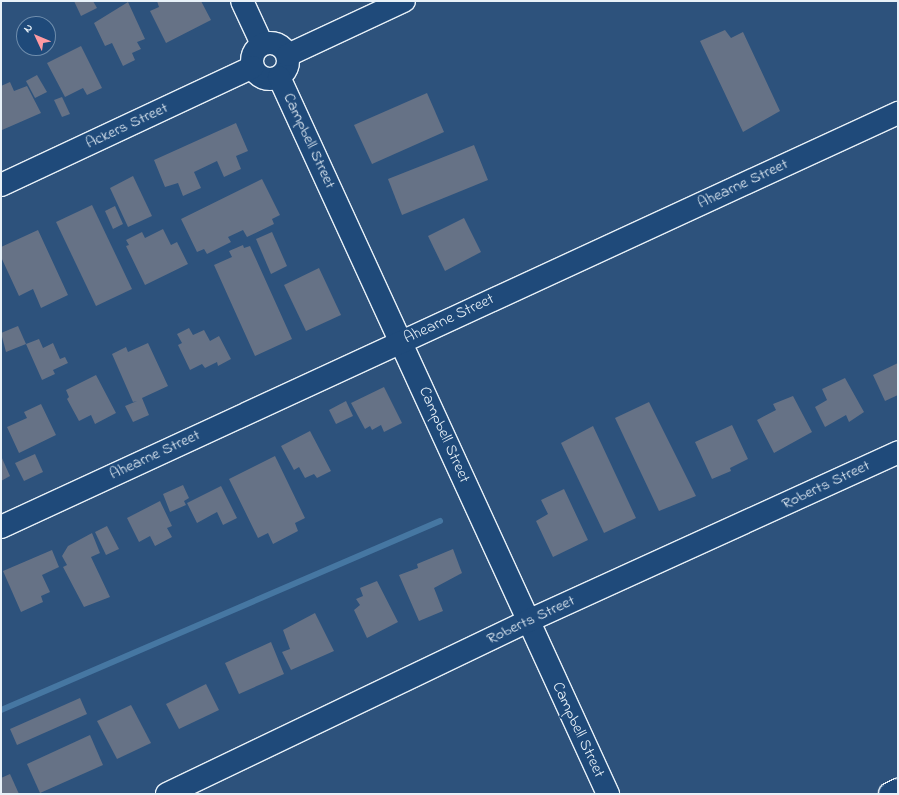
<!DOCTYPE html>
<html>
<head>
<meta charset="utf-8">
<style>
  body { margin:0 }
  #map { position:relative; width:899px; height:795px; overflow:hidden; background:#2d527c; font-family:"Indie Flower",sans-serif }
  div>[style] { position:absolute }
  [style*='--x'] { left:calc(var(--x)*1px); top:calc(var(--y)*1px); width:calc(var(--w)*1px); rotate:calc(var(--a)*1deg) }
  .stream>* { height:6px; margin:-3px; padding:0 3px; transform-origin:3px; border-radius:3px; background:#4677a2 }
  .building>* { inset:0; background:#667286 }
  .roads { filter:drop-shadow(1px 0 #e8f1f8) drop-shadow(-1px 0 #e8f1f8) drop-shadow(0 1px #e8f1f8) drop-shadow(0 -1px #e8f1f8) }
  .minor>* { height:22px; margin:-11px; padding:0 11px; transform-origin:11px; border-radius:11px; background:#1f4a7a }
  .minor>.ring { margin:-11px; padding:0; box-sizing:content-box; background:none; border:22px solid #1f4a7a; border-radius:50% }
  span { translate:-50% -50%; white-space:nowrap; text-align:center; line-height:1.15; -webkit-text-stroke:4px #1f4a7a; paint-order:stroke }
  .street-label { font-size:16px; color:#e8f1f8 }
  .frame { position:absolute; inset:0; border:2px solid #e8f1f8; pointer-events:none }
  .north { position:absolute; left:16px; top:16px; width:40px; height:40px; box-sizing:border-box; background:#1f4a7a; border:1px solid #6f8dac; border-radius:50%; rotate:314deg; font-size:11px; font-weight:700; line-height:16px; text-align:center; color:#e8f1f8 }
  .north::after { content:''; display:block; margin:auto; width:14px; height:18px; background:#ff9aa2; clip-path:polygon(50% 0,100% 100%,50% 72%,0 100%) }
</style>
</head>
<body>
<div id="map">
  <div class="stream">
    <div style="--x:1;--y:710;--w:478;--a:-23.3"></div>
  </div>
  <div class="building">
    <div style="clip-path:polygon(74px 1px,93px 1px,97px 8px,81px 16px)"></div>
    <div style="clip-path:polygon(157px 1px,201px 1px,211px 20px,166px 43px,150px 11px,159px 7px)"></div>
    <div style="clip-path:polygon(128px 2px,145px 39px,137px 42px,141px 49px,132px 53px,135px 60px,123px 66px,112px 43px,105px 46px,94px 23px)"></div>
    <div style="clip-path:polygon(725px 30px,731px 38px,743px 32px,780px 111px,743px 132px,700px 41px)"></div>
    <div style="clip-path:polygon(81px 46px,102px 88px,87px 95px,83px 88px,65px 97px,47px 63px)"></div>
    <div style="clip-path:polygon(37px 75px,47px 92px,35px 98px,26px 81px)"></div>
    <div style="clip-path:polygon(10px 82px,14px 91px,27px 86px,41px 113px,2px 130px,1px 86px)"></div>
    <div style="clip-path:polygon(427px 93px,444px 132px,372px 164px,354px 125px)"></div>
    <div style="clip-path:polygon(62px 97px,70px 114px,62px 117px,54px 100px)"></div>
    <div style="clip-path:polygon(236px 123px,248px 151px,236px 156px,241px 169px,224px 177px,217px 161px,194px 172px,201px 188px,183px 196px,178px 183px,165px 187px,154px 160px)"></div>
    <div style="clip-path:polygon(474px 145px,488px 180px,402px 215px,388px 179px)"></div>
    <div style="clip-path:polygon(133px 176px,152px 216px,128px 227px,110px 188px)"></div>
    <div style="clip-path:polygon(262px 179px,280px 215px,272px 219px,274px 224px,247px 237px,243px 230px,228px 237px,231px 242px,207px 254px,204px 249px,197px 252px,181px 219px)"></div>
    <div style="clip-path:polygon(92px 205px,132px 289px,96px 306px,56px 222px)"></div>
    <div style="clip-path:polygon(115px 206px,123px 224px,113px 229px,105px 211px)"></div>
    <div style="clip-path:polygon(464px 218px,481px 252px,445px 271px,428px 236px)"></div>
    <div style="clip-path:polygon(163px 229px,171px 245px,177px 242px,188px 264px,145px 285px,126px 246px,129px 245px,126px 240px,142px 232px,145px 238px)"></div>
    <div style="clip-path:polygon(38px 230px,68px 295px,41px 308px,33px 289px,19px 296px,1px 257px,1px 247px)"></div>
    <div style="clip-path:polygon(272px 232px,287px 266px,271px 274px,256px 239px)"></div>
    <div style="clip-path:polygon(243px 245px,244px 248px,250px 246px,292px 339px,255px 356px,214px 265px,232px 257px,229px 251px)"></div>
    <div style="clip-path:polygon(319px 268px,341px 315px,306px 331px,284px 285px)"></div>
    <div style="clip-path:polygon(18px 326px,26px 344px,6px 352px,1px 333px)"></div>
    <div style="clip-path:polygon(189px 328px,193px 335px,204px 330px,210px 341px,219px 336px,231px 359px,218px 366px,217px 362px,205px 368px,202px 364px,190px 370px,178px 345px,182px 343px,177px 334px)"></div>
    <div style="clip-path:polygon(39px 339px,43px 348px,53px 343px,60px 359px,65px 357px,68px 363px,53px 370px,55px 374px,42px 380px,26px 344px)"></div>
    <div style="clip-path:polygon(148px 343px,168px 386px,142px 398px,149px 415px,133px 422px,125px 406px,137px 401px,133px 402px,112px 354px,126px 347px,128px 352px)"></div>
    <div style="clip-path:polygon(898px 363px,898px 395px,885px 401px,873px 375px)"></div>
    <div style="clip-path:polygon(96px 375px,116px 413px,95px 424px,91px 415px,79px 421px,67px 399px,69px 397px,66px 390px)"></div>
    <div style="clip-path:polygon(845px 378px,864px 412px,849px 422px,846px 415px,825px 427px,815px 407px,827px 400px,822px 389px)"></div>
    <div style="clip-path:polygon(384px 387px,402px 423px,384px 432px,381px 425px,372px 430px,370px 426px,365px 429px,351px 403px)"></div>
    <div style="clip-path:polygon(793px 396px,812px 432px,774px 453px,757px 420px,776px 410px,773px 404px)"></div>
    <div style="clip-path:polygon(346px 401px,353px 416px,336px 424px,329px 410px)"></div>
    <div style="clip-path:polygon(649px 402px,696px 496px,659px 511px,615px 418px)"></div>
    <div style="clip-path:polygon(41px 404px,56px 435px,19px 453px,7px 427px,27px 418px,24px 412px)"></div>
    <div style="clip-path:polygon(732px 425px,748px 459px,730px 468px,731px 471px,712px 479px,695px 442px)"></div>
    <div style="clip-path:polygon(593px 426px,636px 518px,604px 533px,561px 443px)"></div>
    <div style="clip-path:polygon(310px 431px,331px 471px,317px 478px,314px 474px,305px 478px,299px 467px,294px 470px,281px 446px)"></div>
    <div style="clip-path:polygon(35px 454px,43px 472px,24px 481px,15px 463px)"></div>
    <div style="clip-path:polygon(1px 456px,10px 476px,1px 481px)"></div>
    <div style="clip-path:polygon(275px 456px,305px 518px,295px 523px,298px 531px,273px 544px,268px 533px,258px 538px,229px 479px)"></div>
    <div style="clip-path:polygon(183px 485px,189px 498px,184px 501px,186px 505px,170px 512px,163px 494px)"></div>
    <div style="clip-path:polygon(221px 486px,237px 518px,223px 525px,217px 512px,197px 523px,187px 503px)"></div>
    <div style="clip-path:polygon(564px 489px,588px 540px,553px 557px,536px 521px,548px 514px,541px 500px)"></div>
    <div style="clip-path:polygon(160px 501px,172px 526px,167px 528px,172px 537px,155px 546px,150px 536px,139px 542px,127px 518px)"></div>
    <div style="clip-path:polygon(107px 526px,119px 549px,106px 555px,95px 532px)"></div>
    <div style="clip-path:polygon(92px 533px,100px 553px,91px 557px,110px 597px,84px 607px,63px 567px,67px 565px,62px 556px,68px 546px)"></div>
    <div style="clip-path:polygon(453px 549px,462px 573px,434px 588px,443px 611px,419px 621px,399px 575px,418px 568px,417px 564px)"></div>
    <div style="clip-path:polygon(52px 550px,59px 567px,42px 575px,50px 592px,41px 596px,43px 602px,21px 612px,3px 571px)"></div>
    <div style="clip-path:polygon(377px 581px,398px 622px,367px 638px,354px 610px,360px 605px,356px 599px,363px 596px,360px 588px)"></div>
    <div style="clip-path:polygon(315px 613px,334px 651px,291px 670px,282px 652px,290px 649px,283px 630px)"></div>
    <div style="clip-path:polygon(271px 642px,284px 674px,239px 694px,225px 663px)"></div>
    <div style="clip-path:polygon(206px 684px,219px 710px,179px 729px,166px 704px)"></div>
    <div style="clip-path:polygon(80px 698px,87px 714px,17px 745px,10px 729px)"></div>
    <div style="clip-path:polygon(131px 705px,151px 743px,117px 759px,97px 721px)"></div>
    <div style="clip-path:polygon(90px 735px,103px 765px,40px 793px,27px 764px)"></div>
    <div style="clip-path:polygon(10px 774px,19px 794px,1px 794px,1px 778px)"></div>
  </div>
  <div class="roads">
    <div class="minor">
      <div style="--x:242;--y:1;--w:47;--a:65.1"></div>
      <div class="ring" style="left:252px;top:43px;width:14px;height:14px"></div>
      <div style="--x:288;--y:55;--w:128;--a:-25"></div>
      <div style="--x:279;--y:77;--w:789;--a:65.35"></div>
      <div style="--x:1;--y:185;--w:278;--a:-25.1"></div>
      <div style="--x:1;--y:527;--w:988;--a:-24.78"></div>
      <div style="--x:167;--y:794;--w:400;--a:-25.6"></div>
      <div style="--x:528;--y:621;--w:407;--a:-24.5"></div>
      <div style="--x:890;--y:794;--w:9;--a:-27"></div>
    </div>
  </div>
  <div class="street-label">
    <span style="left:127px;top:126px;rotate:-25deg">Ackers Street</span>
    <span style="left:309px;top:141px;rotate:65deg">Campbell Street</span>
    <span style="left:743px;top:184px;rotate:-25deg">Ahearne Street</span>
    <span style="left:449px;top:319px;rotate:-25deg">Ahearne Street</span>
    <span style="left:444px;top:435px;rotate:66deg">Campbell Street</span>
    <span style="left:155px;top:455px;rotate:-25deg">Ahearne Street</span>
    <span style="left:826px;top:485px;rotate:-25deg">Roberts Street</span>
    <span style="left:531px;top:620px;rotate:-25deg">Roberts Street</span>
    <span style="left:578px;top:730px;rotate:65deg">Campbell Street</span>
  </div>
  <div class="frame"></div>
  <div class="north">N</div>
</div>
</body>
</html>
